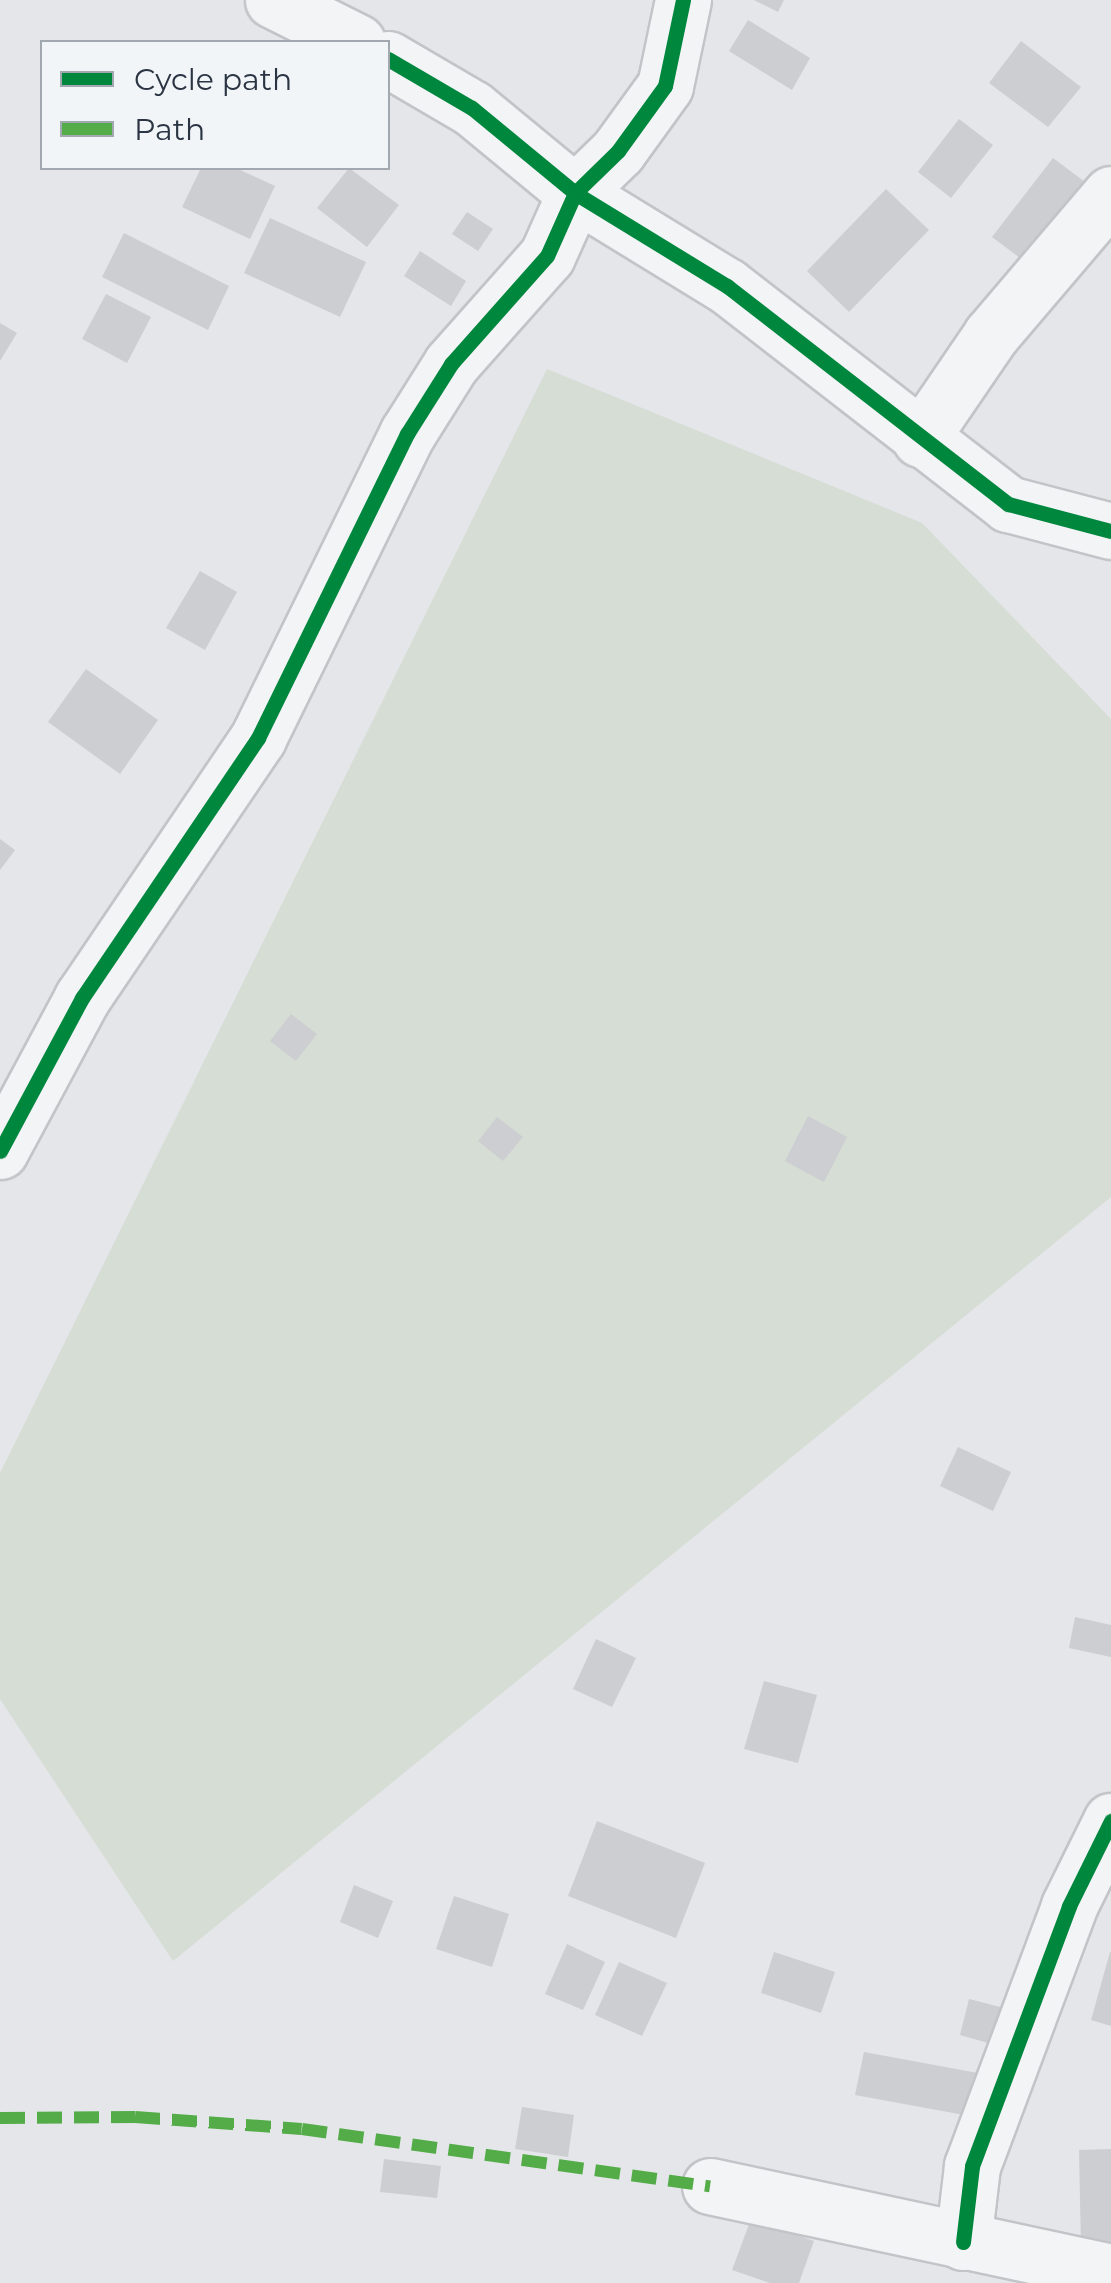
<!DOCTYPE html>
<html>
<head>
<meta charset="utf-8">
<style>
  body { margin:0 }
  #map { position:relative; width:1111px; height:2283px; overflow:hidden; background:#e4e6e9; font-family:Montserrat,sans-serif }
  div>[style] { position:absolute }
  [style*='--x'] { left:calc(var(--x)*1px); top:calc(var(--y)*1px); width:calc(var(--w)*1px); rotate:calc(var(--a)*1deg) }
  .green>* { inset:0; background:#d5ddd4 }
  .building>* { inset:0; background:#ccced1 }
  .roads { filter:drop-shadow(2px 0 #c2c4c7) drop-shadow(-2px 0 #c2c4c7) drop-shadow(0 2px #c2c4c7) drop-shadow(0 -2px #c2c4c7) }
  .street>* { height:55px; margin:-27.5px; padding:0 27.5px; transform-origin:27.5px; border-radius:27.5px; background:#f3f4f6 }
  .quiet>* { height:12px; margin-top:-6px; transform-origin:0; background:repeating-linear-gradient(90deg,#53ac47 0 25px,transparent 0 37px) }
  .cycleway>* { height:15px; margin:-7.5px; padding:0 7.5px; transform-origin:7.5px; border-radius:7.5px; background:#00873e }
  span { translate:-50% -50%; white-space:nowrap; text-align:center; line-height:1.15; -webkit-text-stroke:8px #f2f5f8; paint-order:stroke }
  .legend { position:absolute; left:40px; top:40px; width:350px; height:130px; box-sizing:border-box; background:#f2f5f8; border:2px solid #a2a8b0; margin:0; padding:12px 18px; list-style:none; font-size:30px; color:#2a3443 }
  .legend li { display:flex; align-items:center; gap:20px; height:50px }
  .legend b { width:50px; border:2px solid #a2a8b0 }
</style>
</head>
<body>
<div id="map">
  <div class="green">
    <div style="clip-path:polygon(547px 369px,922px 523px,1111px 719px,1111px 1197px,173px 1961px,0 1699px,0 1473px)"></div>
  </div>
  <div class="building">
    <div style="clip-path:polygon(754px 0,784px 0,778px 12px)"></div>
    <div style="clip-path:polygon(748px 20px,810px 58px,792px 90px,729px 51px)"></div>
    <div style="clip-path:polygon(1021px 41px,1081px 87px,1048px 127px,989px 83px)"></div>
    <div style="clip-path:polygon(959px 119px,993px 145px,951px 198px,918px 172px)"></div>
    <div style="clip-path:polygon(1053px 158px,1093px 188px,1032px 267px,992px 237px)"></div>
    <div style="clip-path:polygon(201px 168px,236px 168px,275px 186px,250px 239px,182px 207px)"></div>
    <div style="clip-path:polygon(349px 168px,399px 205px,367px 247px,317px 208px)"></div>
    <div style="clip-path:polygon(886px 189px,929px 230px,849px 312px,807px 271px)"></div>
    <div style="clip-path:polygon(467px 212px,493px 229px,478px 251px,452px 234px)"></div>
    <div style="clip-path:polygon(270px 218px,366px 262px,340px 317px,244px 273px)"></div>
    <div style="clip-path:polygon(124px 233px,229px 286px,208px 330px,102px 277px)"></div>
    <div style="clip-path:polygon(420px 251px,466px 281px,451px 306px,404px 276px)"></div>
    <div style="clip-path:polygon(106px 294px,151px 317px,127px 363px,82px 339px)"></div>
    <div style="clip-path:polygon(0 323px,17px 333px,0 361px)"></div>
    <div style="clip-path:polygon(200px 571px,237px 592px,205px 650px,166px 628px)"></div>
    <div style="clip-path:polygon(86px 669px,158px 720px,120px 774px,48px 722px)"></div>
    <div style="clip-path:polygon(0 839px,15px 850px,0 870px)"></div>
    <div style="clip-path:polygon(291px 1014px,317px 1034px,296px 1061px,270px 1041px)"></div>
    <div style="clip-path:polygon(808px 1116px,847px 1137px,824px 1182px,785px 1161px)"></div>
    <div style="clip-path:polygon(497px 1117px,523px 1137px,503px 1161px,478px 1141px)"></div>
    <div style="clip-path:polygon(958px 1447px,1011px 1472px,993px 1511px,940px 1486px)"></div>
    <div style="clip-path:polygon(1075px 1617px,1111px 1625px,1111px 1657px,1069px 1648px)"></div>
    <div style="clip-path:polygon(596px 1639px,636px 1658px,612px 1707px,573px 1689px)"></div>
    <div style="clip-path:polygon(764px 1681px,817px 1695px,798px 1763px,744px 1749px)"></div>
    <div style="clip-path:polygon(597px 1821px,705px 1863px,676px 1938px,568px 1896px)"></div>
    <div style="clip-path:polygon(354px 1885px,393px 1901px,378px 1938px,340px 1922px)"></div>
    <div style="clip-path:polygon(454px 1896px,509px 1914px,492px 1967px,436px 1949px)"></div>
    <div style="clip-path:polygon(567px 1944px,605px 1962px,583px 2010px,545px 1994px)"></div>
    <div style="clip-path:polygon(774px 1952px,835px 1972px,821px 2013px,761px 1993px)"></div>
    <div style="clip-path:polygon(1110px 1952px,1111px 1952px,1111px 2026px,1091px 2020px)"></div>
    <div style="clip-path:polygon(619px 1962px,667px 1983px,642px 2036px,595px 2015px)"></div>
    <div style="clip-path:polygon(969px 1999px,1012px 2010px,1002px 2047px,960px 2035px)"></div>
    <div style="clip-path:polygon(864px 2052px,994px 2076px,986px 2119px,855px 2095px)"></div>
    <div style="clip-path:polygon(522px 2107px,574px 2115px,568px 2157px,515px 2149px)"></div>
    <div style="clip-path:polygon(1111px 2149px,1111px 2247px,1081px 2248px,1079px 2150px)"></div>
    <div style="clip-path:polygon(384px 2159px,441px 2166px,437px 2198px,380px 2192px)"></div>
    <div style="clip-path:polygon(751px 2219px,814px 2241px,799px 2283px,770px 2283px,732px 2270px)"></div>
  </div>
  <div class="roads">
    <div class="street">
      <div style="--x:273;--y:0;--w:94;--a:26.6"></div>
      <div style="--x:388;--y:59;--w:97;--a:30.3"></div>
      <div style="--x:472;--y:108;--w:134;--a:39.5"></div>
      <div style="--x:575;--y:193;--w:178;--a:31.5"></div>
      <div style="--x:727;--y:286;--w:356;--a:37.8"></div>
      <div style="--x:1008;--y:504;--w:106;--a:14.7"></div>
      <div style="--x:920;--y:439;--w:126;--a:-55.7"></div>
      <div style="--x:991;--y:335;--w:185;--a:-49.6"></div>
      <div style="--x:0;--y:1151;--w:174;--a:-61.8"></div>
      <div style="--x:82;--y:998;--w:314;--a:-55.9"></div>
      <div style="--x:258;--y:738;--w:339;--a:-63.9"></div>
      <div style="--x:407;--y:434;--w:83;--a:-57.8"></div>
      <div style="--x:451;--y:364;--w:144;--a:-48.4"></div>
      <div style="--x:547;--y:256;--w:69;--a:-66"></div>
      <div style="--x:575;--y:193;--w:60;--a:-44.3"></div>
      <div style="--x:618;--y:151;--w:80;--a:-54.1"></div>
      <div style="--x:665;--y:86;--w:88;--a:-78.2"></div>
      <div style="--x:710;--y:2186;--w:410;--a:12.1"></div>
      <div style="--x:963;--y:2242;--w:77;--a:-83.2"></div>
      <div style="--x:972;--y:2166;--w:278;--a:-69.5"></div>
      <div style="--x:1069;--y:1906;--w:95;--a:-63.7"></div>
    </div>
  </div>
  <div class="quiet">
    <div style="--x:0;--y:2118;--w:135;--a:-0.4"></div>
    <div style="--x:135;--y:2117;--w:167;--a:4.1"></div>
    <div style="--x:302;--y:2129;--w:412;--a:8"></div>
  </div>
  <div class="cycleway">
    <div style="--x:388;--y:59;--w:97;--a:30.3"></div>
    <div style="--x:472;--y:108;--w:134;--a:39.5"></div>
    <div style="--x:575;--y:193;--w:178;--a:31.5"></div>
    <div style="--x:727;--y:286;--w:356;--a:37.8"></div>
    <div style="--x:1008;--y:504;--w:106;--a:14.7"></div>
    <div style="--x:0;--y:1151;--w:174;--a:-61.8"></div>
    <div style="--x:82;--y:998;--w:314;--a:-55.9"></div>
    <div style="--x:258;--y:738;--w:339;--a:-63.9"></div>
    <div style="--x:407;--y:434;--w:83;--a:-57.8"></div>
    <div style="--x:451;--y:364;--w:144;--a:-48.4"></div>
    <div style="--x:547;--y:256;--w:69;--a:-66"></div>
    <div style="--x:575;--y:193;--w:60;--a:-44.3"></div>
    <div style="--x:618;--y:151;--w:80;--a:-54.1"></div>
    <div style="--x:665;--y:86;--w:88;--a:-78.2"></div>
    <div style="--x:963;--y:2242;--w:77;--a:-83.2"></div>
    <div style="--x:972;--y:2166;--w:278;--a:-69.5"></div>
    <div style="--x:1069;--y:1906;--w:95;--a:-63.7"></div>
  </div>
  <ul class="legend">
  <li><b style="height:12px;background:#00873e"></b>Cycle path</li>
  <li><b style="height:12px;background:#53ac47"></b>Path</li>
  </ul>
</div>
</body>
</html>
